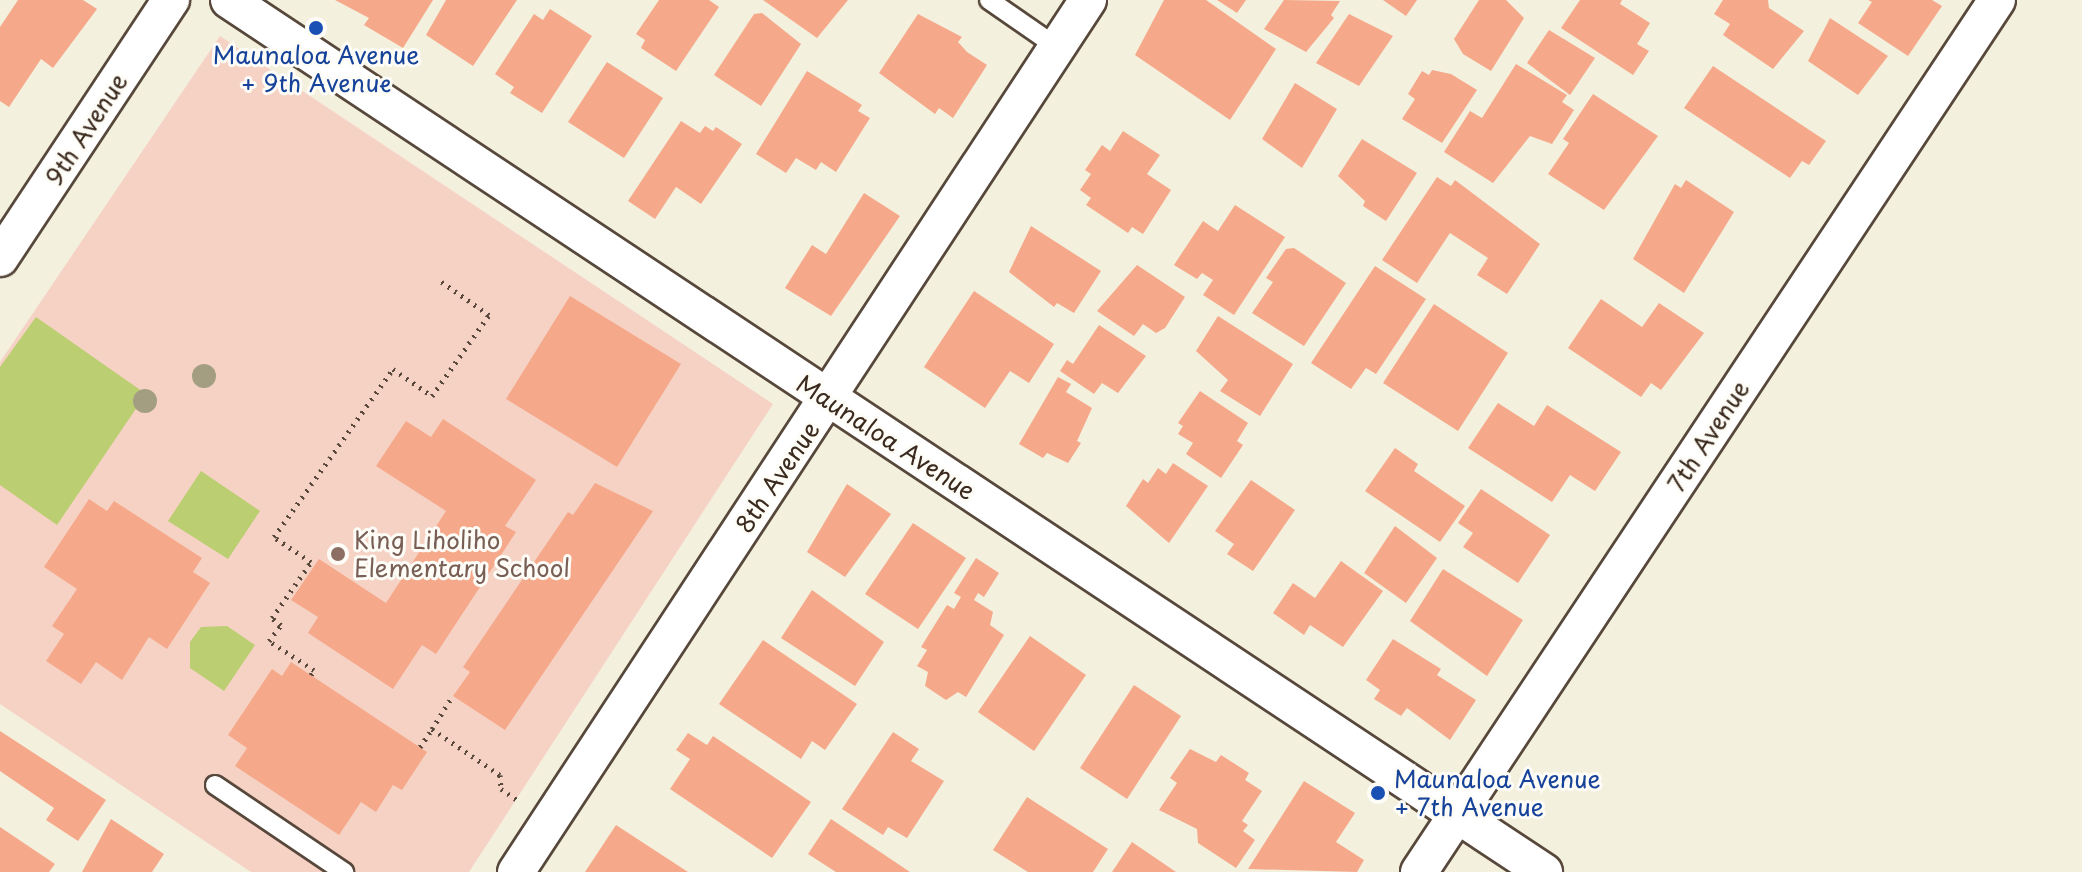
<!DOCTYPE html>
<html>
<head>
<meta charset="utf-8">
<style>
  body { margin:0 }
  #map { position:relative; width:2082px; height:872px; overflow:hidden; background:#f4f0de; font-family:"Playpen Sans",sans-serif }
  div>[style] { position:absolute }
  [style*='--x'] { left:calc(var(--x)*1px); top:calc(var(--y)*1px); width:calc(var(--w)*1px); rotate:calc(var(--a)*1deg) }
  .built>* { inset:0; background:#f6d2c5 }
  .green>* { inset:0; background:#bbce71 }
  .building>* { inset:0; background:#f5a98a }
  .path>* { height:5px; margin-top:-2.5px; transform-origin:0; background:repeating-linear-gradient(90deg,#57483b 0 2px,transparent 0 8px) }
  .roads { filter:drop-shadow(2px 0 #57483b) drop-shadow(-2px 0 #57483b) drop-shadow(0 2px #57483b) drop-shadow(0 -2px #57483b) }
  .lane>* { height:18px; margin:-9px; padding:0 9px; transform-origin:9px; border-radius:9px; background:#fff }
  .street>* { height:36px; margin:-18px; padding:0 18px; transform-origin:18px; border-radius:18px; background:#fff }
  .trees>* { width:24px; height:24px; margin:-12px; border-radius:50%; background:#a39e82 }
  .dots>* { width:22px; height:22px; translate:-50% -50%; box-sizing:border-box; border:4px solid #fdfcf7; border-radius:50% }
  span { translate:-50% -50%; white-space:nowrap; text-align:center; line-height:1.15; -webkit-text-stroke:6px #fdfcf7; paint-order:stroke }
  .transit-label { font-size:24px; color:#164399 }
  .left { translate:0 -50%; text-align:left }
  .street-label { font-size:24px; color:#3b2a1e }
  .education-label { font-size:24px; color:#785e54 }
</style>
</head>
<body>
<div id="map">
  <div class="built">
    <div style="clip-path:polygon(220px 36px,773px 404px,469px 872px,251px 872px,0 704px,0 362px)"></div>
  </div>
  <div class="green">
    <div style="clip-path:polygon(36px 317px,146px 394px,57px 525px,0 485px,0 367px)"></div>
    <div style="clip-path:polygon(201px 471px,260px 511px,228px 559px,168px 521px)"></div>
    <div style="clip-path:polygon(227px 626px,255px 645px,224px 691px,190px 668px,190px 642px,201px 627px)"></div>
  </div>
  <div class="building">
    <div style="clip-path:polygon(18px 0,83px 0,97px 9px,53px 68px,41px 59px,9px 107px,0 101px,0 27px)"></div>
    <div style="clip-path:polygon(335px 0,433px 0,403px 48px,364px 25px,369px 18px)"></div>
    <div style="clip-path:polygon(446px 0,517px 0,473px 66px,426px 35px)"></div>
    <div style="clip-path:polygon(659px 0,709px 0,719px 7px,676px 71px,641px 48px,645px 40px,636px 34px)"></div>
    <div style="clip-path:polygon(763px 0,848px 0,817px 38px)"></div>
    <div style="clip-path:polygon(1164px 0,1206px 0,1276px 49px,1230px 120px,1135px 55px)"></div>
    <div style="clip-path:polygon(1217px 0,1246px 0,1237px 13px)"></div>
    <div style="clip-path:polygon(1284px 0,1340px 1px,1331px 15px,1334px 18px,1306px 52px,1264px 29px)"></div>
    <div style="clip-path:polygon(1383px 0,1417px 0,1406px 16px)"></div>
    <div style="clip-path:polygon(1479px 0,1506px 0,1524px 18px,1491px 71px,1463px 54px,1454px 39px)"></div>
    <div style="clip-path:polygon(1580px 0,1622px 0,1620px 4px,1650px 23px,1637px 44px,1649px 51px,1633px 75px,1561px 28px)"></div>
    <div style="clip-path:polygon(1723px 0,1768px 0,1769px 8px,1804px 31px,1773px 69px,1723px 35px,1730px 24px,1714px 14px)"></div>
    <div style="clip-path:polygon(1868px 0,1932px 0,1942px 6px,1908px 56px,1858px 23px,1872px 2px)"></div>
    <div style="clip-path:polygon(550px 9px,592px 36px,542px 113px,510px 93px,514px 87px,495px 74px,534px 14px,543px 20px)"></div>
    <div style="clip-path:polygon(762px 13px,801px 44px,761px 106px,714px 75px,754px 14px)"></div>
    <div style="clip-path:polygon(918px 14px,962px 37px,958px 42px,967px 52px,987px 65px,953px 118px,939px 108px,935px 114px,879px 73px)"></div>
    <div style="clip-path:polygon(1349px 14px,1393px 36px,1359px 86px,1316px 63px)"></div>
    <div style="clip-path:polygon(1830px 18px,1888px 56px,1858px 95px,1808px 61px)"></div>
    <div style="clip-path:polygon(1549px 30px,1595px 58px,1570px 95px,1527px 63px)"></div>
    <div style="clip-path:polygon(607px 62px,663px 98px,624px 158px,568px 122px)"></div>
    <div style="clip-path:polygon(1516px 64px,1567px 95px,1562px 102px,1574px 110px,1552px 144px,1530px 136px,1493px 183px,1444px 152px,1470px 111px,1482px 118px)"></div>
    <div style="clip-path:polygon(1713px 66px,1826px 141px,1809px 165px,1802px 161px,1790px 178px,1684px 108px)"></div>
    <div style="clip-path:polygon(1432px 70px,1451px 74px,1477px 90px,1442px 143px,1402px 119px,1415px 99px,1408px 94px,1422px 71px,1429px 75px)"></div>
    <div style="clip-path:polygon(807px 71px,862px 105px,858px 111px,870px 118px,836px 172px,821px 162px,816px 170px,796px 158px,786px 173px,756px 154px)"></div>
    <div style="clip-path:polygon(1295px 83px,1337px 109px,1302px 168px,1262px 139px)"></div>
    <div style="clip-path:polygon(1593px 94px,1658px 136px,1604px 210px,1548px 174px,1569px 143px,1563px 139px)"></div>
    <div style="clip-path:polygon(681px 121px,700px 133px,705px 126px,713px 131px,716px 127px,742px 144px,701px 204px,676px 187px,655px 219px,628px 201px)"></div>
    <div style="clip-path:polygon(1123px 131px,1160px 155px,1147px 174px,1171px 190px,1143px 234px,1132px 227px,1128px 233px,1086px 205px,1091px 198px,1080px 190px,1091px 174px,1085px 170px,1102px 145px,1110px 151px)"></div>
    <div style="clip-path:polygon(1362px 139px,1417px 173px,1386px 221px,1363px 206px,1365px 201px,1338px 176px)"></div>
    <div style="clip-path:polygon(1437px 177px,1451px 186px,1455px 180px,1540px 244px,1507px 294px,1477px 275px,1488px 258px,1450px 233px,1417px 283px,1382px 260px)"></div>
    <div style="clip-path:polygon(1686px 180px,1734px 212px,1684px 293px,1633px 259px,1675px 184px,1681px 188px)"></div>
    <div style="clip-path:polygon(864px 193px,900px 216px,831px 316px,785px 288px,812px 245px,826px 254px)"></div>
    <div style="clip-path:polygon(1235px 205px,1285px 237px,1234px 315px,1203px 295px,1213px 280px,1202px 273px,1197px 279px,1174px 265px,1203px 221px,1218px 231px)"></div>
    <div style="clip-path:polygon(1031px 226px,1101px 271px,1074px 313px,1057px 303px,1054px 307px,1009px 272px)"></div>
    <div style="clip-path:polygon(1294px 248px,1346px 283px,1304px 346px,1252px 313px,1273px 282px,1266px 278px,1286px 249px)"></div>
    <div style="clip-path:polygon(1137px 265px,1185px 297px,1165px 328px,1156px 333px,1143px 324px,1134px 336px,1097px 311px)"></div>
    <div style="clip-path:polygon(1375px 266px,1426px 299px,1376px 374px,1366px 368px,1351px 389px,1311px 363px)"></div>
    <div style="clip-path:polygon(974px 291px,1054px 344px,1029px 383px,1010px 371px,985px 408px,924px 367px)"></div>
    <div style="clip-path:polygon(570px 296px,681px 364px,617px 467px,506px 399px)"></div>
    <div style="clip-path:polygon(1601px 299px,1642px 327px,1659px 303px,1704px 333px,1661px 390px,1651px 383px,1641px 397px,1568px 348px)"></div>
    <div style="clip-path:polygon(1434px 304px,1508px 353px,1458px 431px,1383px 383px)"></div>
    <div style="clip-path:polygon(1218px 316px,1293px 364px,1260px 416px,1220px 391px,1228px 380px,1196px 351px)"></div>
    <div style="clip-path:polygon(1099px 325px,1146px 356px,1118px 393px,1102px 383px,1094px 394px,1060px 371px,1067px 360px,1073px 364px)"></div>
    <div style="clip-path:polygon(1058px 377px,1071px 384px,1066px 392px,1092px 408px,1077px 441px,1081px 443px,1068px 463px,1047px 453px,1043px 458px,1019px 444px)"></div>
    <div style="clip-path:polygon(1200px 391px,1248px 423px,1237px 441px,1243px 445px,1221px 478px,1186px 454px,1193px 443px,1178px 434px,1183px 426px,1178px 423px)"></div>
    <div style="clip-path:polygon(1498px 403px,1534px 426px,1547px 405px,1621px 452px,1595px 491px,1570px 475px,1552px 502px,1468px 448px)"></div>
    <div style="clip-path:polygon(443px 419px,536px 480px,505px 526px,516px 532px,436px 654px,422px 645px,393px 689px,308px 633px,318px 617px,291px 600px,319px 559px,386px 603px,446px 511px,376px 466px,406px 421px,431px 437px)"></div>
    <div style="clip-path:polygon(1395px 448px,1418px 464px,1414px 471px,1465px 506px,1440px 542px,1365px 491px)"></div>
    <div style="clip-path:polygon(1173px 463px,1208px 486px,1169px 543px,1126px 506px,1143px 479px,1148px 483px,1158px 468px,1166px 474px)"></div>
    <div style="clip-path:polygon(1251px 480px,1295px 510px,1253px 571px,1227px 554px,1234px 544px,1215px 531px)"></div>
    <div style="clip-path:polygon(595px 483px,653px 511px,505px 730px,453px 696px,470px 672px,463px 667px,568px 512px,573px 515px)"></div>
    <div style="clip-path:polygon(847px 484px,891px 514px,845px 577px,807px 552px)"></div>
    <div style="clip-path:polygon(1481px 489px,1550px 535px,1518px 583px,1463px 547px,1473px 533px,1458px 523px)"></div>
    <div style="clip-path:polygon(89px 499px,107px 511px,114px 501px,202px 558px,193px 572px,210px 583px,167px 649px,149px 637px,122px 680px,96px 662px,81px 684px,46px 661px,64px 634px,52px 626px,77px 589px,44px 567px)"></div>
    <div style="clip-path:polygon(913px 523px,966px 558px,918px 629px,865px 594px)"></div>
    <div style="clip-path:polygon(1395px 526px,1437px 558px,1406px 603px,1364px 573px)"></div>
    <div style="clip-path:polygon(976px 558px,999px 573px,984px 597px,978px 593px,974px 600px,993px 612px,990px 625px,1004px 635px,966px 697px,958px 692px,946px 700px,925px 686px,928px 672px,917px 666px,927px 650px,921px 647px,947px 605px,954px 609px,961px 597px,954px 593px)"></div>
    <div style="clip-path:polygon(1341px 561px,1383px 591px,1343px 647px,1310px 625px,1304px 635px,1273px 613px,1293px 583px,1315px 598px)"></div>
    <div style="clip-path:polygon(1443px 569px,1523px 620px,1487px 676px,1410px 621px)"></div>
    <div style="clip-path:polygon(812px 590px,884px 642px,855px 686px,781px 638px)"></div>
    <div style="clip-path:polygon(1030px 636px,1086px 675px,1034px 751px,978px 712px)"></div>
    <div style="clip-path:polygon(1393px 639px,1441px 669px,1437px 675px,1476px 700px,1450px 740px,1407px 708px,1401px 716px,1374px 699px,1380px 690px,1366px 680px)"></div>
    <div style="clip-path:polygon(763px 640px,857px 704px,825px 750px,812px 741px,801px 759px,719px 704px)"></div>
    <div style="clip-path:polygon(291px 662px,427px 752px,402px 790px,393px 785px,376px 812px,361px 802px,339px 835px,235px 766px,247px 748px,228px 735px,272px 669px,282px 676px)"></div>
    <div style="clip-path:polygon(1134px 685px,1181px 716px,1127px 799px,1080px 768px)"></div>
    <div style="clip-path:polygon(0 731px,106px 800px,78px 841px,46px 820px,54px 808px,0 771px)"></div>
    <div style="clip-path:polygon(893px 732px,919px 749px,911px 761px,944px 781px,907px 838px,888px 827px,883px 835px,842px 809px)"></div>
    <div style="clip-path:polygon(688px 733px,707px 745px,713px 736px,811px 802px,772px 858px,670px 789px,690px 759px,676px 750px)"></div>
    <div style="clip-path:polygon(1190px 749px,1216px 762px,1221px 755px,1249px 773px,1245px 780px,1262px 791px,1242px 821px,1248px 825px,1243px 831px,1255px 840px,1236px 868px,1198px 843px,1197px 829px,1159px 810px,1177px 783px,1170px 778px)"></div>
    <div style="clip-path:polygon(1304px 781px,1355px 813px,1336px 842px,1364px 860px,1357px 872px,1248px 869px)"></div>
    <div style="clip-path:polygon(1027px 797px,1108px 849px,1093px 872px,1028px 872px,993px 850px)"></div>
    <div style="clip-path:polygon(111px 819px,164px 854px,152px 872px,82px 872px)"></div>
    <div style="clip-path:polygon(831px 819px,910px 872px,836px 872px,808px 854px)"></div>
    <div style="clip-path:polygon(616px 825px,688px 872px,585px 872px)"></div>
    <div style="clip-path:polygon(0 827px,55px 864px,49px 872px,0 872px)"></div>
    <div style="clip-path:polygon(1132px 842px,1176px 872px,1112px 872px)"></div>
  </div>
  <div class="path">
    <div style="--x:311;--y:675;--w:6;--a:-59"></div>
    <div style="--x:314;--y:670;--w:54;--a:-147.2"></div>
    <div style="--x:269;--y:641;--w:20;--a:-53"></div>
    <div style="--x:281;--y:625;--w:11;--a:-142"></div>
    <div style="--x:272;--y:618;--w:68;--a:-55.1"></div>
    <div style="--x:311;--y:562;--w:45;--a:-146"></div>
    <div style="--x:274;--y:537;--w:206;--a:-54.7"></div>
    <div style="--x:393;--y:369;--w:47;--a:34.7"></div>
    <div style="--x:432;--y:396;--w:99;--a:-54.9"></div>
    <div style="--x:489;--y:315;--w:61;--a:-145"></div>
    <div style="--x:432;--y:729;--w:39;--a:-58"></div>
    <div style="--x:420;--y:747;--w:22;--a:-56"></div>
    <div style="--x:432;--y:729;--w:82;--a:34.1"></div>
    <div style="--x:500;--y:775;--w:14;--a:86"></div>
    <div style="--x:501;--y:789;--w:22;--a:34"></div>
  </div>
  <div class="roads">
    <div class="lane">
      <div style="--x:989;--y:0;--w:83;--a:34.7"></div>
      <div style="--x:215;--y:785;--w:156;--a:34"></div>
    </div>
    <div class="street">
      <div style="--x:229;--y:0;--w:1578;--a:33.55"></div>
      <div style="--x:0;--y:258;--w:310;--a:-56.5"></div>
      <div style="--x:516;--y:872;--w:1043;--a:-56.74"></div>
      <div style="--x:1419;--y:872;--w:1046;--a:-56.46"></div>
    </div>
  </div>
  <div class="trees">
    <div style="left:204px;top:376px"></div>
    <div style="left:145px;top:401px"></div>
  </div>
  <div class="dots">
    <div style="left:316px;top:28px;background:#1a4fb4"></div>
    <div style="left:338px;top:554px;background:#8d6e63"></div>
    <div style="left:1378px;top:793px;background:#1a4fb4"></div>
  </div>
  <div class="transit-label">
    <span style="left:316px;top:69px">Maunaloa Avenue<br>+ 9th Avenue</span>
    <span class="left" style="left:1394px;top:793px">Maunaloa Avenue<br>+ 7th Avenue</span>
  </div>
  <div class="street-label">
    <span style="left:86px;top:129px;rotate:-57deg">9th Avenue</span>
    <span style="left:1708px;top:436px;rotate:-57deg">7th Avenue</span>
    <span style="left:886px;top:437px;rotate:33deg">Maunaloa Avenue</span>
    <span style="left:777px;top:477px;rotate:-56deg">8th Avenue</span>
  </div>
  <div class="education-label">
    <span class="left" style="left:354px;top:554px">King Liholiho<br>Elementary School</span>
  </div>
</div>
</body>
</html>
